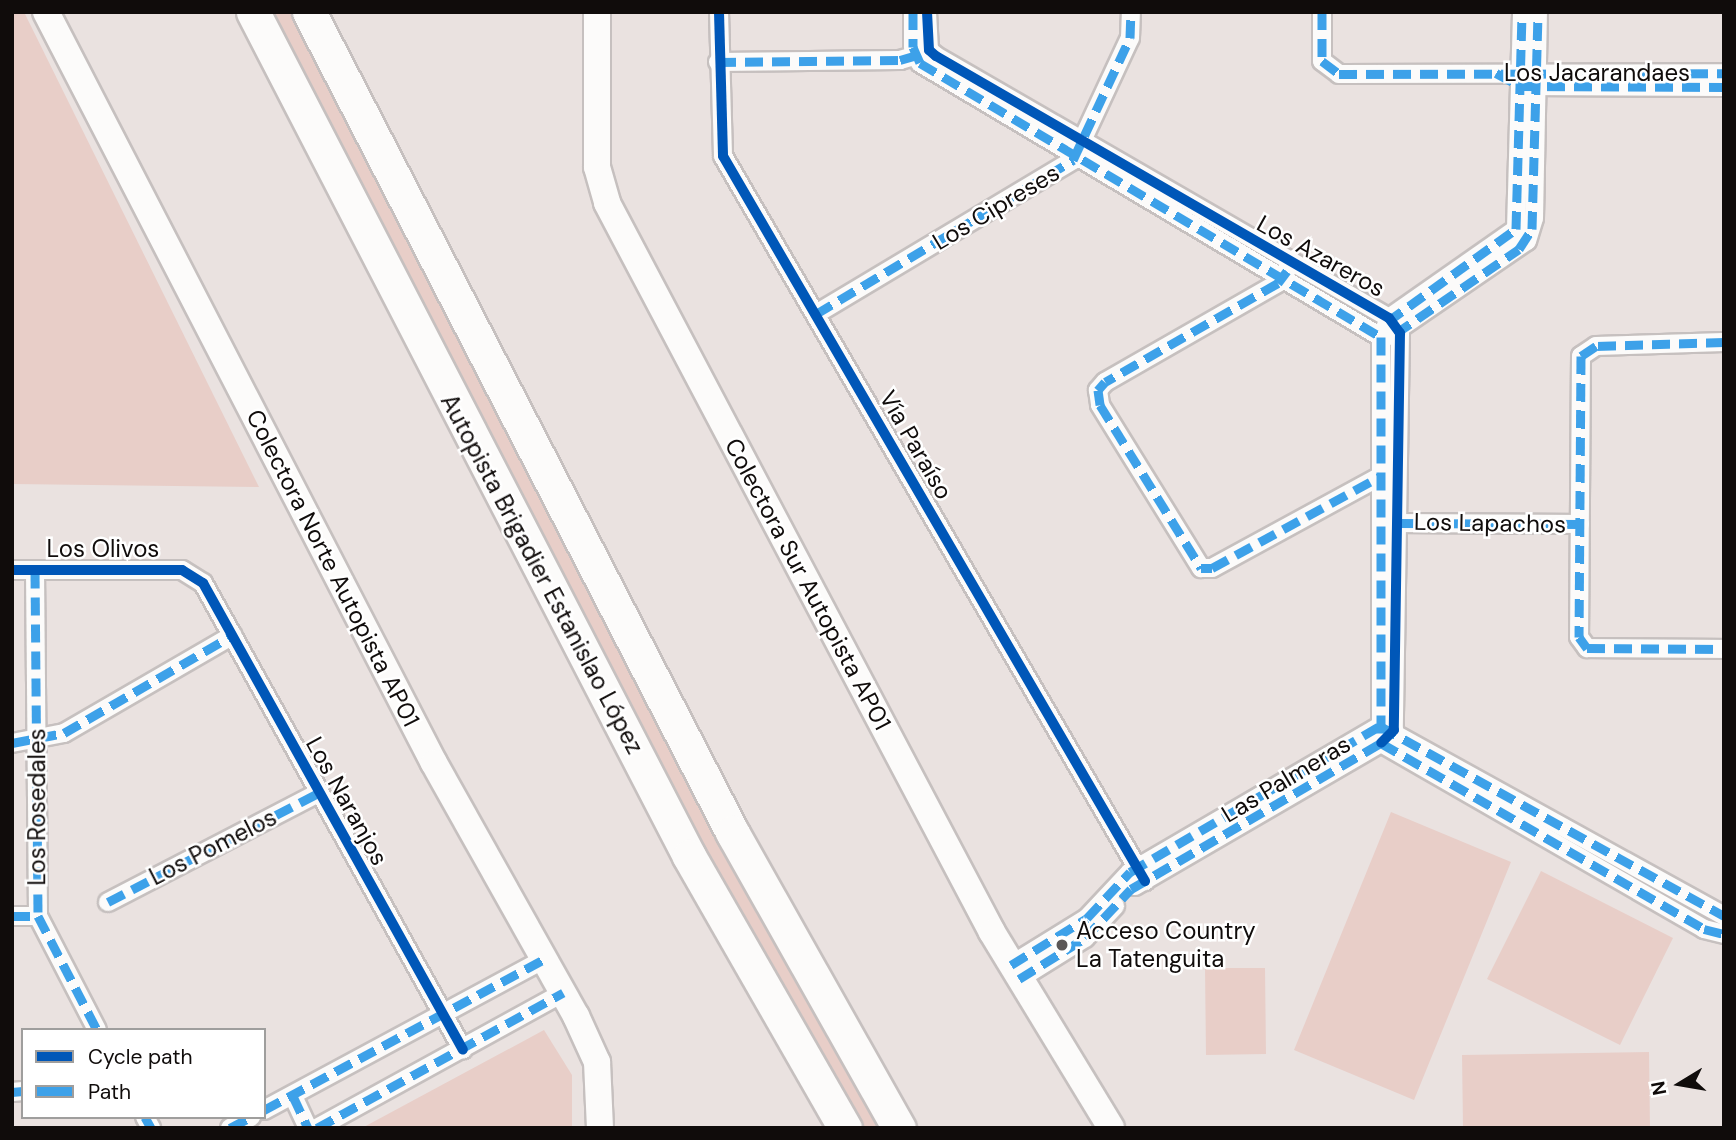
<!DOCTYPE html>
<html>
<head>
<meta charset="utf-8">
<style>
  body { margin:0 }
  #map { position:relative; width:1736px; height:1140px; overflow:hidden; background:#eae2e0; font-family:"DM Sans",sans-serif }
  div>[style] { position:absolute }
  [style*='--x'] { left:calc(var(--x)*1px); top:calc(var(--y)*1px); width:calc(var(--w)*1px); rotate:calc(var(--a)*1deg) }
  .green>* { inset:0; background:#e8cec8 }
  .roads { filter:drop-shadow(2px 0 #c6c0bf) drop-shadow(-2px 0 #c6c0bf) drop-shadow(0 2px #c6c0bf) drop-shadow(0 -2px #c6c0bf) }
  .minor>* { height:18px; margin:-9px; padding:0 9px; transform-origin:9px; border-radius:9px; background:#fcfbfa }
  .secondary>* { height:26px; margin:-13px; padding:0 13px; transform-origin:13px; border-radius:13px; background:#fcfbfa }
  .motorway>* { height:33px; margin:-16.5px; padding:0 16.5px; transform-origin:16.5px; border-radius:16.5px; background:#fcfbfa }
  .quiet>* { height:9px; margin-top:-4.5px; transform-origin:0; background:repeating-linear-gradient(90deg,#3da1e9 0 18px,transparent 0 27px) }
  .cycleway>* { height:10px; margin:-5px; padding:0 5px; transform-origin:5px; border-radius:5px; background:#0057b8 }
  .dots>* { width:19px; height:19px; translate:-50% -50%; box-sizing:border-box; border:4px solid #fff; border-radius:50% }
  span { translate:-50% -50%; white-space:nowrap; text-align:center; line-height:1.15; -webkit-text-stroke:5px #fff; paint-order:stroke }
  .street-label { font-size:24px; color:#100c0b }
  .poi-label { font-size:24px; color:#100c0b }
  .left { translate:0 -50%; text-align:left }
  .frame { position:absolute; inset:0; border:14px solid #100c0b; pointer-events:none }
  .legend { position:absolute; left:21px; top:1028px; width:245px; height:91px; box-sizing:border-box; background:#fff; border:2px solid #9f9e9d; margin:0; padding:9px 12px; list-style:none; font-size:21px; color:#100c0b }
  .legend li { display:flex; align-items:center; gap:14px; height:35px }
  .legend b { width:35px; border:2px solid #9f9e9d }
  .north { position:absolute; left:1645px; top:1049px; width:70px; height:70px; -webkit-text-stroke:5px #fff; paint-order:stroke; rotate:259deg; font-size:19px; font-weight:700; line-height:28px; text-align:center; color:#100c0b }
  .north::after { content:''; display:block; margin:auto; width:24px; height:32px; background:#100c0b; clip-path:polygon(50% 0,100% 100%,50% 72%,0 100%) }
</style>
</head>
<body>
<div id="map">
  <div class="green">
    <div style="clip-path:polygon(12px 12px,24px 12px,259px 487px,12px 484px)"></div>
    <div style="clip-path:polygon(253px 12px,309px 12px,899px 1128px,845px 1128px)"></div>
    <div style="clip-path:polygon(1391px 812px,1511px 862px,1414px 1100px,1294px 1050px)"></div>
    <div style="clip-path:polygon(1541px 871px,1673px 938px,1620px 1045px,1487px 979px)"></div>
    <div style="clip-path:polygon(1205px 968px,1265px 968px,1266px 1054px,1206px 1055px)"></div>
    <div style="clip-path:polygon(544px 1030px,572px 1075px,572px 1128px,362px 1128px)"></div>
    <div style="clip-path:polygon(1649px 1052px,1650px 1128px,1463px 1128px,1462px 1055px)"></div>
  </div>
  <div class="roads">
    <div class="minor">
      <div style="--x:719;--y:12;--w:144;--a:88.4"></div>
      <div style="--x:723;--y:156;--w:839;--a:59.8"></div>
      <div style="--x:913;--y:12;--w:35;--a:90"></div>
      <div style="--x:913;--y:47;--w:17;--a:66"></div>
      <div style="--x:920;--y:63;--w:536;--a:30.73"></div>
      <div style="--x:1381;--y:337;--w:406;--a:90"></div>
      <div style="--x:927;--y:12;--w:38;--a:87"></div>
      <div style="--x:929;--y:50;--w:9;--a:41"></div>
      <div style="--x:936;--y:56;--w:523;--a:30.04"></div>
      <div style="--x:1389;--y:318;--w:19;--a:54"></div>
      <div style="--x:1400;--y:333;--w:397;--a:90.9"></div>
      <div style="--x:1394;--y:730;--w:18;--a:135"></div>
      <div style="--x:1322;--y:12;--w:49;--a:90"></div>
      <div style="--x:1322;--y:61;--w:21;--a:37"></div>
      <div style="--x:1339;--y:74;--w:385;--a:-0.1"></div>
      <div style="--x:718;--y:62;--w:182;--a:-0.6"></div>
      <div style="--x:900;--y:60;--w:25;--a:-16"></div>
      <div style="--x:1524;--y:86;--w:200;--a:0.3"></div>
      <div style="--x:1288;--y:268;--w:18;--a:124"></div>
      <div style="--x:1278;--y:283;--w:199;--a:150.2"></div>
      <div style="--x:1105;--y:382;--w:11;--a:131"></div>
      <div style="--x:1098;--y:390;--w:15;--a:82"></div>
      <div style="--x:1100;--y:405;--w:192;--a:58.2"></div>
      <div style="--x:1201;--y:568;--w:11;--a:0"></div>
      <div style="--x:1212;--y:568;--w:192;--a:-28.6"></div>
      <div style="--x:816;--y:314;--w:300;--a:-30.9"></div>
      <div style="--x:1073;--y:160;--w:135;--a:-65"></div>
      <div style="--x:1130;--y:38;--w:26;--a:-88"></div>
      <div style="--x:1385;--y:328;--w:11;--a:-68"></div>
      <div style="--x:1389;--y:318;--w:155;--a:-35"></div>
      <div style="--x:1516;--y:229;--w:217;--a:-88.4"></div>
      <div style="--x:1388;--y:336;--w:168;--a:-34.4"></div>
      <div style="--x:1527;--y:241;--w:24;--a:-73"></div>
      <div style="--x:1534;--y:218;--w:206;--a:-88.9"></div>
      <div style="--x:1724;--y:342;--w:128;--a:178.2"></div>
      <div style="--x:1596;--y:346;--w:18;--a:146"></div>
      <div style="--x:1581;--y:356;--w:281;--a:90.4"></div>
      <div style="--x:1579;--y:637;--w:14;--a:54"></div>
      <div style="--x:1587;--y:648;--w:137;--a:0.4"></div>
      <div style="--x:1400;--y:523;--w:180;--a:0.3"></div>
      <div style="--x:12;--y:570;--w:170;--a:0"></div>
      <div style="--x:182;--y:570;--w:25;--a:32"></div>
      <div style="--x:203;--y:583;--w:534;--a:60.89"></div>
      <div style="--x:35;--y:570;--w:346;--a:89.5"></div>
      <div style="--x:38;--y:916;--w:128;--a:62.6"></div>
      <div style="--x:12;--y:743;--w:53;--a:-10.9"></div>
      <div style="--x:64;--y:733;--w:195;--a:-30.1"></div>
      <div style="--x:1135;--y:886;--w:285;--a:-30.2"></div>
      <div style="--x:1381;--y:743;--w:373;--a:29.9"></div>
      <div style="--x:1704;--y:929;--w:21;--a:14"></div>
      <div style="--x:108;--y:902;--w:237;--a:-27.4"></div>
      <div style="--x:12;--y:916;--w:26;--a:0"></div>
      <div style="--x:1011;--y:965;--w:89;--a:-31.7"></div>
      <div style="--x:1087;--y:918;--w:63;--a:-46.9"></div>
      <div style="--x:1130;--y:872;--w:290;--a:-30.3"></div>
      <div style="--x:1380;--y:726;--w:393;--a:28.9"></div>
      <div style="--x:1019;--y:979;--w:78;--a:-31.8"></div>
      <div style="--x:1085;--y:938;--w:44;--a:-46.8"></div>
      <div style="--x:12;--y:1092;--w:11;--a:-5"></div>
      <div style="--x:293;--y:1096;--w:35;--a:65"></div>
      <div style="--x:264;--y:1110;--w:318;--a:-28.3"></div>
      <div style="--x:145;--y:1117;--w:13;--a:61"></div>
      <div style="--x:230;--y:1128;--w:24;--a:-28"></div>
      <div style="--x:317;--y:1128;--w:281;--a:-28.8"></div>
    </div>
    <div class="secondary">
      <div style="--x:46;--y:12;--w:845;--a:62.68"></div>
      <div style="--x:434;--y:763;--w:290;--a:60.7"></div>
      <div style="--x:576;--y:1016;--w:51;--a:65.5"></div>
      <div style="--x:597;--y:1062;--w:66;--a:87.4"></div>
      <div style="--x:597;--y:12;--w:155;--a:90"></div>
      <div style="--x:597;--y:167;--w:37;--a:74"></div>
      <div style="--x:607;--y:203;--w:824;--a:62.16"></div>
      <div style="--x:992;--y:932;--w:229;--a:58.7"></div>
    </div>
    <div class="motorway">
      <div style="--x:253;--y:12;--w:950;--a:62.68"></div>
      <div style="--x:689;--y:856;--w:314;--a:60.2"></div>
      <div style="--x:309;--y:12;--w:923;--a:62.71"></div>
      <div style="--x:732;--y:832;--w:340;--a:60.6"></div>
    </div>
  </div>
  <div class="quiet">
    <div style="--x:913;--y:12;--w:35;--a:90"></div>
    <div style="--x:913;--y:47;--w:17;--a:66"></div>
    <div style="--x:920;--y:63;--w:536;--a:30.73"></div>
    <div style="--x:1381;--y:337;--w:406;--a:90"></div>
    <div style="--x:1322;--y:12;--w:49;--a:90"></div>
    <div style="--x:1322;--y:61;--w:21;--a:37"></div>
    <div style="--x:1339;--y:74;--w:385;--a:-0.1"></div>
    <div style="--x:718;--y:62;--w:182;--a:-0.6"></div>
    <div style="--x:900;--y:60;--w:22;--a:-16"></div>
    <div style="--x:1496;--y:73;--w:27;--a:28"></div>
    <div style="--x:1520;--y:86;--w:204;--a:0.3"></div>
    <div style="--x:1287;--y:271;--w:15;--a:127"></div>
    <div style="--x:1278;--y:283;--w:199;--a:150.2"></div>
    <div style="--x:1105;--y:382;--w:11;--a:131"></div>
    <div style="--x:1098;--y:390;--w:15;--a:82"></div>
    <div style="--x:1100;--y:405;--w:192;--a:58.2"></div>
    <div style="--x:1201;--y:568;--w:11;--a:0"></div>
    <div style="--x:1212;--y:568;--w:192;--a:-28.6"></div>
    <div style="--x:816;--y:314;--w:300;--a:-30.9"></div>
    <div style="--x:1073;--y:160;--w:135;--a:-65"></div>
    <div style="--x:1130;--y:38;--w:26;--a:-88"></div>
    <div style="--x:1387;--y:322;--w:159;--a:-35.8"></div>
    <div style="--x:1516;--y:229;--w:217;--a:-88.4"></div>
    <div style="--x:1395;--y:334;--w:150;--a:-34.4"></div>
    <div style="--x:1519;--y:249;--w:24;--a:-57"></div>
    <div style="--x:1532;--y:229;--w:217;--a:-88.4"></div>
    <div style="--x:1724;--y:342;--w:128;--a:178.2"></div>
    <div style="--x:1596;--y:346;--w:18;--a:146"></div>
    <div style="--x:1581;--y:356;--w:281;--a:90.4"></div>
    <div style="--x:1579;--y:637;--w:14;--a:54"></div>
    <div style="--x:1587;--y:648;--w:137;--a:0.4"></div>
    <div style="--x:1400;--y:523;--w:180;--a:0.3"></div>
    <div style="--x:35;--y:570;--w:346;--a:89.5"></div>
    <div style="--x:38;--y:916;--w:128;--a:62.6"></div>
    <div style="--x:12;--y:743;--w:53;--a:-10.9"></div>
    <div style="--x:64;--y:733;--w:195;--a:-30.1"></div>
    <div style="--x:108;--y:902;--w:237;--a:-27.4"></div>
    <div style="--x:12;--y:916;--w:26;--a:0"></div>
    <div style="--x:1011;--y:965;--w:89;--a:-31.7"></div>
    <div style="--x:1087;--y:918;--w:63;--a:-46.9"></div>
    <div style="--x:1130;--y:872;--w:290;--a:-30.3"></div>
    <div style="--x:1380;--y:726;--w:393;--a:28.9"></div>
    <div style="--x:1019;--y:979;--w:78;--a:-31.8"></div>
    <div style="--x:1085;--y:938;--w:67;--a:-46.8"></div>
    <div style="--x:1131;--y:889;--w:290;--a:-30.3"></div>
    <div style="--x:1381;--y:743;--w:373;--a:29.9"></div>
    <div style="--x:1704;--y:929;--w:21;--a:14"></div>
    <div style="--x:12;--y:1092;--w:11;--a:-5"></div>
    <div style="--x:293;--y:1096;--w:35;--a:65"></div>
    <div style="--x:264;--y:1110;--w:318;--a:-28.3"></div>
    <div style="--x:145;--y:1117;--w:13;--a:61"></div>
    <div style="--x:230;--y:1128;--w:24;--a:-28"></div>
    <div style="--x:317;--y:1128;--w:281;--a:-28.8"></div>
  </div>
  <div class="cycleway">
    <div style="--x:719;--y:12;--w:144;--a:88.4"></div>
    <div style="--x:723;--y:156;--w:839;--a:59.8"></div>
    <div style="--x:927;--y:12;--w:38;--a:87"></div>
    <div style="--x:929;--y:50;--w:9;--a:41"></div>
    <div style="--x:936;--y:56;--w:523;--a:30.04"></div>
    <div style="--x:1389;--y:318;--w:19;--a:54"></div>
    <div style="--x:1400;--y:333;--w:397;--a:90.9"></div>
    <div style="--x:1394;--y:730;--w:18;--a:135"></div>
    <div style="--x:12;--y:570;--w:170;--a:0"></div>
    <div style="--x:182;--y:570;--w:25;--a:32"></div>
    <div style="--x:203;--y:583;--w:534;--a:60.89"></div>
  </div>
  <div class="dots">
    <div style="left:1062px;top:945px;background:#5c5756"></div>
  </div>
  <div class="street-label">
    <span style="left:1597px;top:73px">Los Jacarandaes</span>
    <span style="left:996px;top:207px;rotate:-31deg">Los Cipreses</span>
    <span style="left:1321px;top:256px;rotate:29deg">Los Azareros</span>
    <span style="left:916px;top:445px;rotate:60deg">Vía Paraíso</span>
    <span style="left:1490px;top:523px;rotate:1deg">Los Lapachos</span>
    <span style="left:103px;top:549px">Los Olivos</span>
    <span style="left:333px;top:568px;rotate:63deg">Colectora Norte Autopista AP01</span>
    <span style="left:542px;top:574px;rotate:62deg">Autopista Brigadier Estanislao López</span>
    <span style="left:808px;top:584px;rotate:62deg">Colectora Sur Autopista AP01</span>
    <span style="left:1286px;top:779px;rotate:-31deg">Las Palmeras</span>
    <span style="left:347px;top:801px;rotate:61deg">Los Naranjos</span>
    <span style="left:37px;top:807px;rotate:-90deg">Los Rosedales</span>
    <span style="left:213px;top:847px;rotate:-27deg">Los Pomelos</span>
  </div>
  <div class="poi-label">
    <span class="left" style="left:1076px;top:945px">Acceso Country<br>La Tatenguita</span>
  </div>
  <div class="frame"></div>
  <ul class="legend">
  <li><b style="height:9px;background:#0057b8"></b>Cycle path</li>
  <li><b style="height:9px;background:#3da1e9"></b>Path</li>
  </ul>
  <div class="north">N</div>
</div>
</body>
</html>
